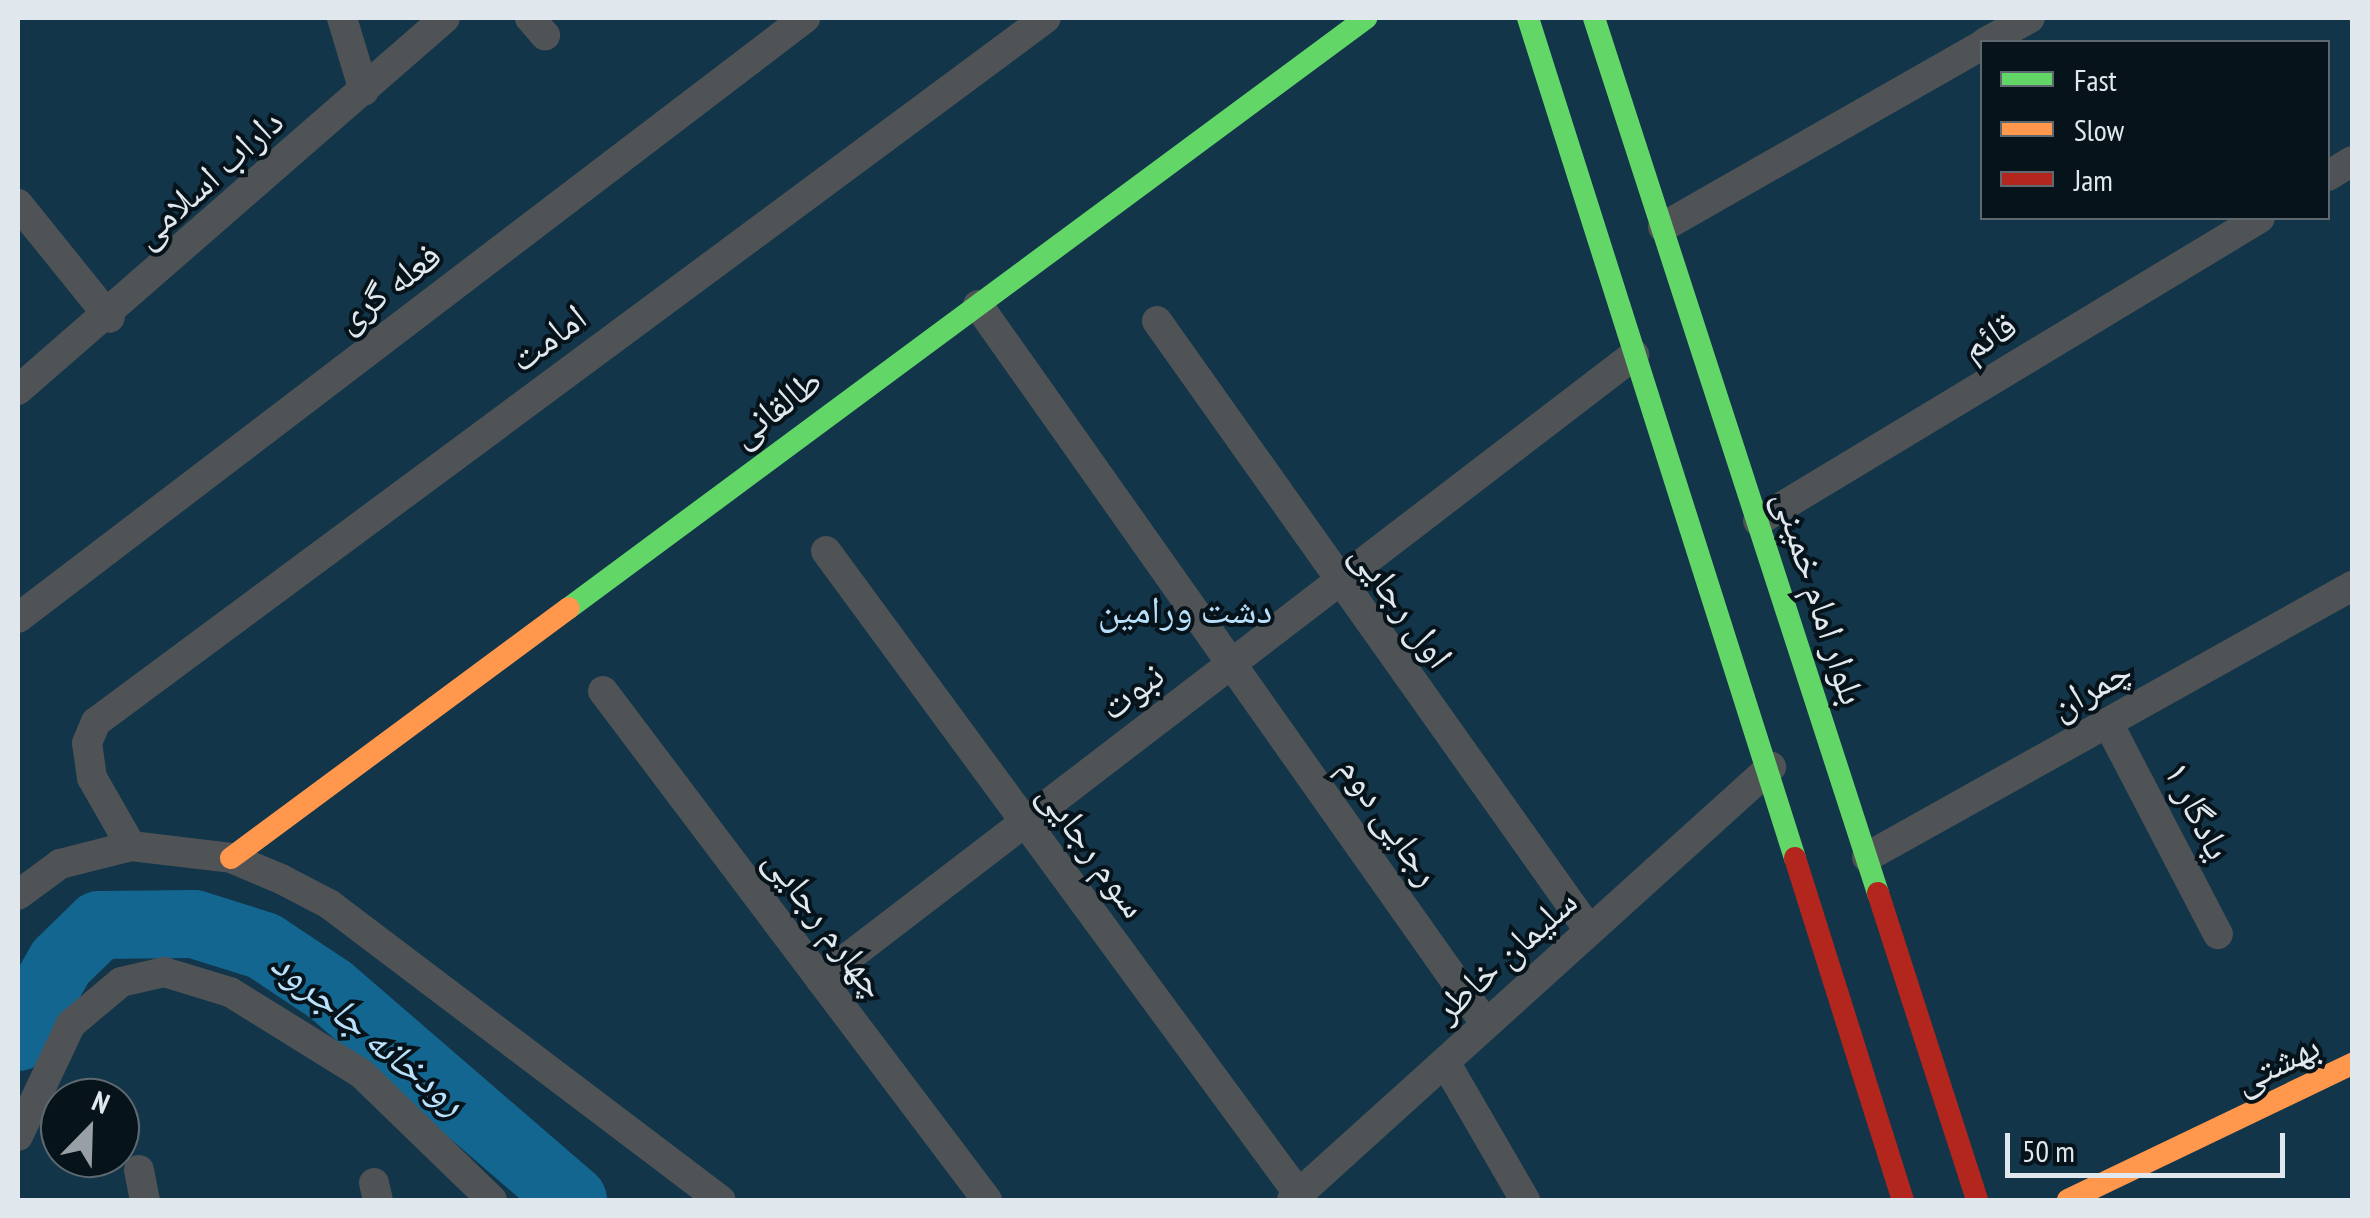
<!DOCTYPE html>
<html>
<head>
<meta charset="utf-8">
<style>
  body { margin:0 }
  #map { position:relative; width:2370px; height:1218px; overflow:hidden; background:#141b1f; font-family:"PT Sans Narrow","Noto Naskh Arabic",sans-serif }
  div>[style] { position:absolute }
  [style*='--x'] { left:calc(var(--x)*1px); top:calc(var(--y)*1px); width:calc(var(--w)*1px); rotate:calc(var(--a)*1deg) }
  .green>* { inset:0; background:#123549 }
  .river>* { height:68px; margin:-34px; padding:0 34px; transform-origin:34px; border-radius:34px; background:#12668f }
  .street>* { height:30px; margin:-15px; padding:0 15px; transform-origin:15px; border-radius:15px; background:#505355 }
  .fast>* { height:22px; margin:-11px; padding:0 11px; transform-origin:11px; border-radius:11px; background:#63d668 }
  .slow>* { height:22px; margin:-11px; padding:0 11px; transform-origin:11px; border-radius:11px; background:#ff974d }
  .jam>* { height:22px; margin:-11px; padding:0 11px; transform-origin:11px; border-radius:11px; background:#b3261e }
  span { translate:-50% -50%; white-space:nowrap; text-align:center; line-height:1.15; -webkit-text-stroke:8px #07131b; paint-order:stroke }
  .street-label { font-size:38px; color:#e0e8ed }
  .park-label { font-size:38px; color:#b8dff9 }
  .water-label { font-size:40px; color:#bae1fb; font-style:italic }
  .frame { position:absolute; inset:0; border:20px solid #e0e8ed; pointer-events:none }
  .legend { position:absolute; left:1980px; top:40px; width:350px; height:180px; box-sizing:border-box; background:#07131b; border:2px solid #5e686f; margin:0; padding:12px 18px; list-style:none; font-size:30px; color:#e0e8ed }
  .legend li { display:flex; align-items:center; gap:20px; height:50px }
  .legend b { width:50px; border:2px solid #5e686f }
  .north { position:absolute; left:40px; top:1078px; width:100px; height:100px; box-sizing:border-box; background:#07131b; border:2px solid #5e686f; border-radius:50%; rotate:23deg; font-size:28px; font-weight:700; line-height:40px; text-align:center; color:#e0e8ed }
  .north::after { content:''; display:block; margin:auto; width:35px; height:45px; background:#99a0a5; clip-path:polygon(50% 0,100% 100%,50% 72%,0 100%) }
  .scale { position:absolute; left:2005px; top:1133px; width:280px; height:45px; box-sizing:border-box; border:5px solid #e0e8ed; border-top:0; padding-left:12px; font-size:30px; line-height:35px; white-space:nowrap; color:#e0e8ed; -webkit-text-stroke:8px #07131b; paint-order:stroke }
</style>
</head>
<body>
<div id="map">
  <div class="green">
    <div style="clip-path:polygon(evenodd,18px 18px,2352px 18px,2352px 1200px,18px 1200px,18px 18px,1982px 42px,2328px 42px,2328px 218px,1982px 218px,1982px 42px,18px 18px,60px 1098px,120px 1098px,120px 1158px,60px 1158px,60px 1098px)"></div>
  </div>
  <div class="river">
    <div style="--x:18;--y:1037;--w:86;--a:-60.2"></div>
    <div style="--x:61;--y:962;--w:53;--a:-44.2"></div>
    <div style="--x:99;--y:925;--w:95;--a:-0.6"></div>
    <div style="--x:194;--y:924;--w:73;--a:17.4"></div>
    <div style="--x:264;--y:946;--w:79;--a:33.7"></div>
    <div style="--x:330;--y:990;--w:321;--a:40.8"></div>
  </div>
  <div class="street">
    <div style="--x:342;--y:18;--w:76;--a:73.2"></div>
    <div style="--x:530;--y:18;--w:23;--a:49"></div>
    <div style="--x:1986;--y:42;--w:50;--a:-28.6"></div>
    <div style="--x:2328;--y:176;--w:28;--a:-32"></div>
    <div style="--x:18;--y:204;--w:146;--a:51.1"></div>
    <div style="--x:1663;--y:227;--w:367;--a:-29.7"></div>
    <div style="--x:978;--y:305;--w:879;--a:54.77"></div>
    <div style="--x:1157;--y:321;--w:747;--a:54.65"></div>
    <div style="--x:18;--y:390;--w:566;--a:-41.06"></div>
    <div style="--x:1758;--y:521;--w:586;--a:-31.11"></div>
    <div style="--x:826;--y:551;--w:805;--a:53.68"></div>
    <div style="--x:18;--y:618;--w:990;--a:-37.32"></div>
    <div style="--x:603;--y:691;--w:638;--a:52.97"></div>
    <div style="--x:2108;--y:723;--w:238;--a:62.5"></div>
    <div style="--x:131;--y:846;--w:78;--a:-119.8"></div>
    <div style="--x:92;--y:778;--w:35;--a:-98"></div>
    <div style="--x:87;--y:743;--w:23;--a:-67"></div>
    <div style="--x:96;--y:722;--w:1182;--a:-36.54"></div>
    <div style="--x:1867;--y:857;--w:556;--a:-29.19"></div>
    <div style="--x:18;--y:895;--w:52;--a:-36.4"></div>
    <div style="--x:60;--y:864;--w:73;--a:-14.2"></div>
    <div style="--x:131;--y:846;--w:101;--a:6.8"></div>
    <div style="--x:231;--y:858;--w:54;--a:22.8"></div>
    <div style="--x:281;--y:879;--w:54;--a:27.5"></div>
    <div style="--x:329;--y:904;--w:491;--a:37.1"></div>
    <div style="--x:820;--y:979;--w:1026;--a:-37.47"></div>
    <div style="--x:1445;--y:1062;--w:160;--a:59.9"></div>
    <div style="--x:18;--y:1136;--w:124;--a:-64.7"></div>
    <div style="--x:71;--y:1024;--w:65;--a:-40"></div>
    <div style="--x:121;--y:982;--w:44;--a:-13.1"></div>
    <div style="--x:164;--y:972;--w:69;--a:16.9"></div>
    <div style="--x:230;--y:992;--w:155;--a:31.8"></div>
    <div style="--x:362;--y:1074;--w:181;--a:44.1"></div>
    <div style="--x:139;--y:1170;--w:31;--a:79"></div>
    <div style="--x:374;--y:1183;--w:17;--a:77"></div>
    <div style="--x:1292;--y:1200;--w:646;--a:-42.11"></div>
  </div>
  <div class="fast">
    <div style="--x:1528;--y:18;--w:881;--a:72.37"></div>
    <div style="--x:1594;--y:18;--w:920;--a:72.02"></div>
    <div style="--x:569;--y:608;--w:992;--a:-36.51"></div>
  </div>
  <div class="slow">
    <div style="--x:231;--y:858;--w:420;--a:-36.5"></div>
    <div style="--x:2068;--y:1200;--w:315;--a:-25.6"></div>
  </div>
  <div class="jam">
    <div style="--x:1795;--y:858;--w:359;--a:72.5"></div>
    <div style="--x:1878;--y:893;--w:323;--a:72.1"></div>
  </div>
  <div class="street-label">
    <span style="left:207px;top:177px;rotate:-42deg">داراب اسلامی</span>
    <span style="left:387px;top:286px;rotate:-37deg">فعله گری</span>
    <span style="left:1988px;top:335px;rotate:-31deg">قائم</span>
    <span style="left:547px;top:337px;rotate:-37deg">امامت</span>
    <span style="left:775px;top:406px;rotate:-37deg">طالقانی</span>
    <span style="left:1821px;top:597px;rotate:72deg">بلوار امام خمینی</span>
    <span style="left:1403px;top:604px;rotate:54deg">اول رجایی</span>
    <span style="left:2090px;top:687px;rotate:-29deg">چمران</span>
    <span style="left:1131px;top:690px;rotate:-37deg">نبوت</span>
    <span style="left:2199px;top:810px;rotate:63deg">یادگار ۱</span>
    <span style="left:1391px;top:820px;rotate:55deg">رجایی دوم</span>
    <span style="left:1094px;top:849px;rotate:54deg">سوم رجایی</span>
    <span style="left:827px;top:922px;rotate:53deg">چهارم رجایی</span>
    <span style="left:1504px;top:954px;rotate:-42deg">سلیمان خاطر</span>
    <span style="left:2276px;top:1062px;rotate:-26deg">بهشتی</span>
  </div>
  <div class="park-label">
    <span style="left:1185px;top:609px">دشت ورامین</span>
  </div>
  <div class="water-label">
    <span style="left:370px;top:1031px;rotate:39deg">رودخانه جاجرود</span>
  </div>
  <div class="frame"></div>
  <ul class="legend">
  <li><b style="height:12px;background:#63d668"></b>Fast</li>
  <li><b style="height:12px;background:#ff974d"></b>Slow</li>
  <li><b style="height:12px;background:#b3261e"></b>Jam</li>
  </ul>
  <div class="north">N</div>
  <div class="scale">50 m</div>
</div>
</body>
</html>
